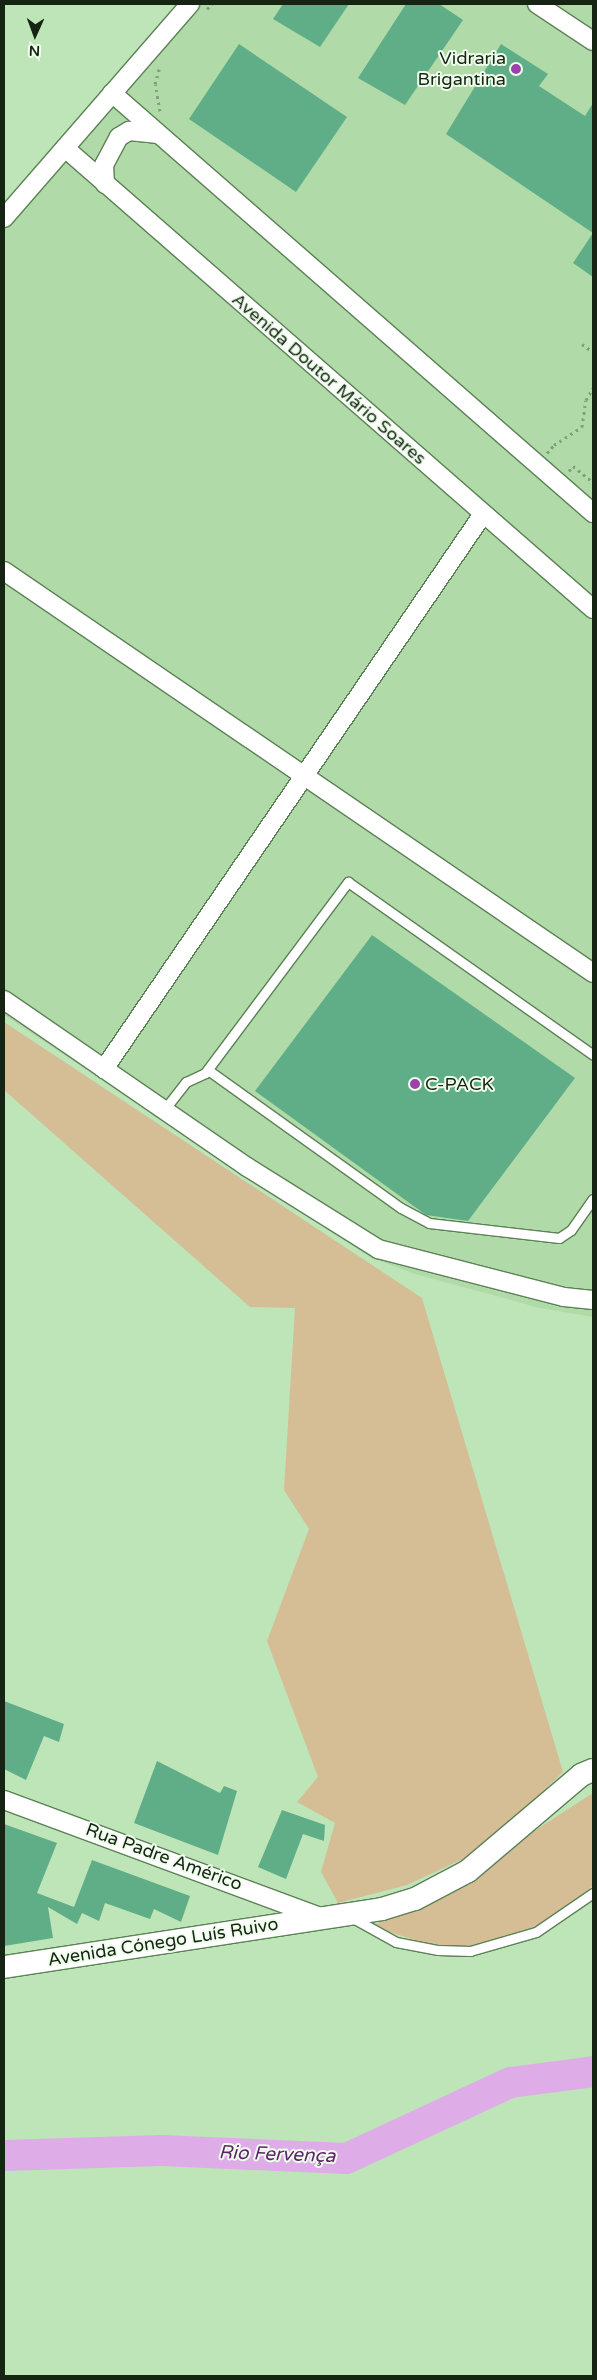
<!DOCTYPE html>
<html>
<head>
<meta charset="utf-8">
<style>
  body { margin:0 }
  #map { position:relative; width:597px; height:2380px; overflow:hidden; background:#bee5b7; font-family:"Varela Round",sans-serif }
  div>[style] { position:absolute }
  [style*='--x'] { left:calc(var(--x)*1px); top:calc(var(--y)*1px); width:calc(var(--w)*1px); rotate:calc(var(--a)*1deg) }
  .built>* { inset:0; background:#b0dba8 }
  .green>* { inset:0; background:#d5bd96 }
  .river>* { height:31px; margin:-15.5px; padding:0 15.5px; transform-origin:15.5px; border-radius:15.5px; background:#deade8 }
  .building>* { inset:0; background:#60ae87 }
  .path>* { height:3px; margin-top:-1.5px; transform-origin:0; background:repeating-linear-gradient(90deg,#82a07c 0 2.5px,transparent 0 6.5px) }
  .roads { filter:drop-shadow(1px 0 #5d8157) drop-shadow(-1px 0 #5d8157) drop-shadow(0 1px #5d8157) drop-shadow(0 -1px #5d8157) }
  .service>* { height:9px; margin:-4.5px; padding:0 4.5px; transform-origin:4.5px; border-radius:4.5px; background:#fff }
  .minor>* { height:18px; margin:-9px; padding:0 9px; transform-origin:9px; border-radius:9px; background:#fff }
  .tertiary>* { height:22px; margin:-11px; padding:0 11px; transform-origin:11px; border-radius:11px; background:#fff }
  .dots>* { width:14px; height:14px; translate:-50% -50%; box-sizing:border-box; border:2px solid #effeec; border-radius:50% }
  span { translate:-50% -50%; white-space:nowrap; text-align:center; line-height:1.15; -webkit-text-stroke:4px #effeec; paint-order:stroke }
  .poi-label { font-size:18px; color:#162413 }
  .right { translate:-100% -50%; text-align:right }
  .left { translate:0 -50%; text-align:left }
  .street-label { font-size:18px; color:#162413 }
  .water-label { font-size:19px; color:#5e2469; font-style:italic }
  .frame { position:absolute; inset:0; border:5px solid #162413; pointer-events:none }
  .north { position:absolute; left:10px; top:10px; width:50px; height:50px; -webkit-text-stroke:4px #effeec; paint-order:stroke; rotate:182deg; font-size:14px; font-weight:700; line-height:20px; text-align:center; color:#162413 }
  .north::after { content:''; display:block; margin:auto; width:18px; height:22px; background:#162413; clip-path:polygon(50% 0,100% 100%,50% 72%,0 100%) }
</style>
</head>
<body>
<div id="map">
  <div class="built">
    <div style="clip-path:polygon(177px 4px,593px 4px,593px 1317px,540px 1308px,415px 1274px,371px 1258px,4px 1015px,4px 206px)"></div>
  </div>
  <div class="green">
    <div style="clip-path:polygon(4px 1022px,422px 1298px,563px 1772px,495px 1837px,463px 1859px,407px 1885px,338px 1903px,321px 1872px,335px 1823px,297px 1802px,318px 1777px,267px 1641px,309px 1529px,284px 1490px,295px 1308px,250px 1307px,4px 1090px)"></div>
    <div style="clip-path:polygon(593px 1793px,593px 1886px,550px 1923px,472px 1947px,430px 1945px,371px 1926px,472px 1883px,531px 1833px)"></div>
  </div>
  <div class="river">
    <div style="--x:4;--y:2155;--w:157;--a:-1.8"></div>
    <div style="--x:161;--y:2150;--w:185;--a:2.5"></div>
    <div style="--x:346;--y:2158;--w:181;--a:-24.9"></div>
    <div style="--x:510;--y:2082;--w:84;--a:-7.5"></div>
  </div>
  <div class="building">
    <div style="clip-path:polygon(283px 4px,349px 4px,320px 47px,273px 19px)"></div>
    <div style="clip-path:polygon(406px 4px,439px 4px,463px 20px,405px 105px,358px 78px)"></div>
    <div style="clip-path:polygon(239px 44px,347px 117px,296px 192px,189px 119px)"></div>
    <div style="clip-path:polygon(501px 44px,548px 74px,539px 86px,585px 116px,593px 103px,593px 277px,573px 263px,593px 233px,446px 134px)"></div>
    <div style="clip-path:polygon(372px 935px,575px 1078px,468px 1221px,426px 1215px,255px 1091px)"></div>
    <div style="clip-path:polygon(4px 1701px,64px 1724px,59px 1742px,44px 1736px,26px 1780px,4px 1769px)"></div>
    <div style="clip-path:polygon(157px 1761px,220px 1793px,224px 1786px,237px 1791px,218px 1855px,134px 1823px)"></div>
    <div style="clip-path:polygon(282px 1810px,325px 1825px,324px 1841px,303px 1834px,286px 1879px,258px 1867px)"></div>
    <div style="clip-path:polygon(4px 1824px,57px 1843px,37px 1893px,74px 1907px,92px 1860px,190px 1896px,181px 1922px,154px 1909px,150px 1919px,105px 1903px,99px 1921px,82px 1913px,77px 1924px,48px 1907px,53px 1938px,4px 1946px)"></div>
  </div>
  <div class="path">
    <div style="--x:207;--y:9;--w:7;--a:-45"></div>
    <div style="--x:160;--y:111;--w:27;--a:-100"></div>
    <div style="--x:155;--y:84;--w:19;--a:-74"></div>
    <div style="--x:582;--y:344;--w:14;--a:36"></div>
    <div style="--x:547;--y:453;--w:11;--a:-49"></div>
    <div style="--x:554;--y:445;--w:33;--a:-33"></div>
    <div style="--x:582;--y:427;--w:27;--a:-82"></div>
    <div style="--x:586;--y:400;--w:14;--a:-60"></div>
    <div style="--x:569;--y:471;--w:6;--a:-51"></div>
    <div style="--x:573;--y:466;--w:26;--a:39"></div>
  </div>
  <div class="roads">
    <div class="service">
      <div style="--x:208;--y:1070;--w:237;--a:35.6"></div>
      <div style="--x:401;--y:1208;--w:32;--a:28"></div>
      <div style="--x:429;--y:1223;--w:131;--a:6.6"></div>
      <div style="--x:559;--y:1238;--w:14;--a:-34"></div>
      <div style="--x:571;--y:1230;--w:38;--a:-55"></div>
      <div style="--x:164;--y:1110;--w:36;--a:-52"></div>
      <div style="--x:186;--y:1082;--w:21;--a:-25"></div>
      <div style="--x:205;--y:1073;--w:239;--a:-53.2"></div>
      <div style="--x:348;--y:882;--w:300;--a:35.2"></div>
      <div style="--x:351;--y:1917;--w:51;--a:29.1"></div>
      <div style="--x:396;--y:1942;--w:43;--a:10.8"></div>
      <div style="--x:438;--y:1950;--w:32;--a:2"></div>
      <div style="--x:470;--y:1951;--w:69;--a:-16.1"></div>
      <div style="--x:536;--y:1932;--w:69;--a:-34.4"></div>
    </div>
    <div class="minor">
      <div style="--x:537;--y:4;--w:67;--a:33.5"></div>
      <div style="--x:112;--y:93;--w:639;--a:41.13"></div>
      <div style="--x:65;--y:148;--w:701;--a:41.12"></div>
      <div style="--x:105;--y:184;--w:19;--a:-93"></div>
      <div style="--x:104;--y:165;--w:32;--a:-62"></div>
      <div style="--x:119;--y:137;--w:12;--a:-31"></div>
      <div style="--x:129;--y:131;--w:29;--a:6"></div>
      <div style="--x:4;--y:218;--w:284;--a:-49"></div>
      <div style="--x:4;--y:571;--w:713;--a:34.31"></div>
      <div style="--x:4;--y:1000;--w:295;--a:34.5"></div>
      <div style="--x:247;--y:1167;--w:155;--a:32"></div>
      <div style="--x:378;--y:1249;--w:192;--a:14.5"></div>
      <div style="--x:564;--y:1297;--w:29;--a:6"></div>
      <div style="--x:104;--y:1069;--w:672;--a:-55.67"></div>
      <div style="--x:4;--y:1800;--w:340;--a:20.3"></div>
    </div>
    <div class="tertiary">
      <div style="--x:4;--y:1967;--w:382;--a:-8.7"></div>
      <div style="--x:382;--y:1909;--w:34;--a:-17"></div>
      <div style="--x:415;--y:1899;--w:60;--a:-27.8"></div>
      <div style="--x:468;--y:1871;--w:148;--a:-40.3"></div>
      <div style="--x:581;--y:1775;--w:13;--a:-23"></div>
    </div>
  </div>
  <div class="dots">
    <div style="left:516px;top:69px;background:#9c42ad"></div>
    <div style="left:415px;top:1084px;background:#9c42ad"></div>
  </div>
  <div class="poi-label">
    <span class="right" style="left:506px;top:69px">Vidraria<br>Brigantina</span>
    <span class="left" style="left:425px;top:1084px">C-PACK</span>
  </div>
  <div class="street-label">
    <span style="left:329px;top:379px;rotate:41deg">Avenida Doutor Mário Soares</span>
    <span style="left:164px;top:1857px;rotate:20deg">Rua Padre Américo</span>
    <span style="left:163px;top:1942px;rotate:-9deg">Avenida Cónego Luís Ruivo</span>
  </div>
  <div class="water-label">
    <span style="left:277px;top:2155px;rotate:2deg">Rio Fervença</span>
  </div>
  <div class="frame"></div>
  <div class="north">N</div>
</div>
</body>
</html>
